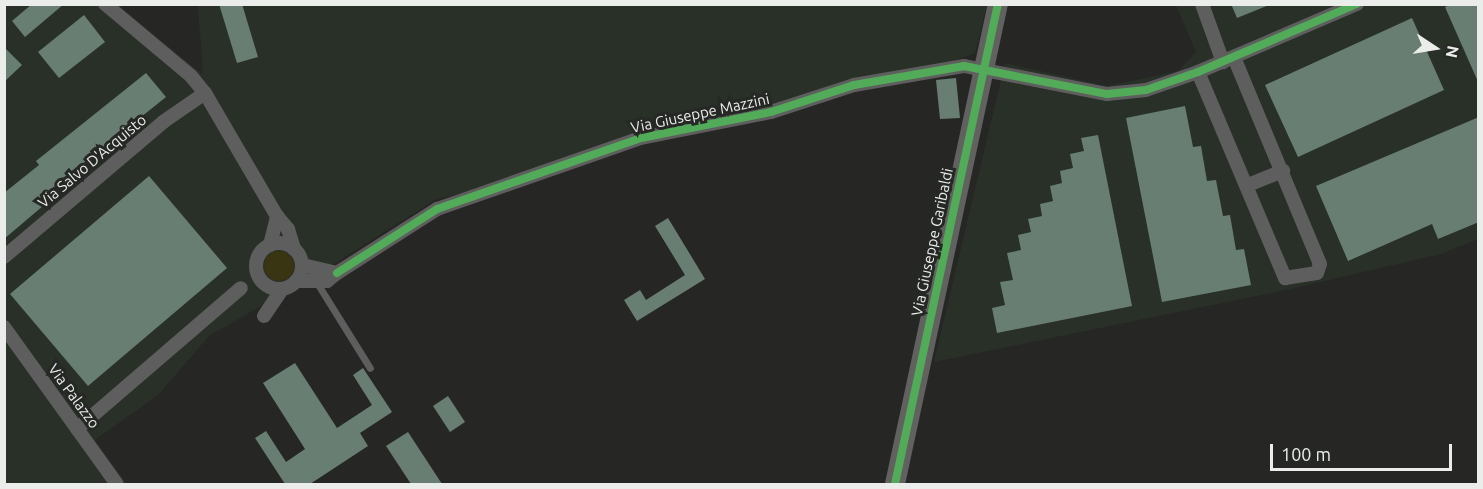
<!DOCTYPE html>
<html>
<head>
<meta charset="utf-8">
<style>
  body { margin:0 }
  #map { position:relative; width:1483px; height:489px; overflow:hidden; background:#262725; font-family:Ubuntu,sans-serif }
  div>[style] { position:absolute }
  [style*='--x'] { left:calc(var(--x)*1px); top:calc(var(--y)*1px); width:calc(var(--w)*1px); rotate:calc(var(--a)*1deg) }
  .built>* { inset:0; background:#293028 }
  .green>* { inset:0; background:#393513 }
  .round { border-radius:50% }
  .building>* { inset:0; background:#697e73 }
  .lane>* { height:7px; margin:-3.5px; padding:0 3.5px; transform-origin:3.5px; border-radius:3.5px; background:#5d5e5d }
  .street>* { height:14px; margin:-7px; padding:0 7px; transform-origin:7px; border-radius:7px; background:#5d5e5d }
  .street>.ring { margin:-7px; padding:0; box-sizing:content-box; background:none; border:14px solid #5d5e5d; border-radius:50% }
  .secondary>* { height:20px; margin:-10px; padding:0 10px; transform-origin:10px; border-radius:10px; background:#616160 }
  .cycleway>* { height:8px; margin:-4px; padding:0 4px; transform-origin:4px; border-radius:4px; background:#51ab58 }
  span { translate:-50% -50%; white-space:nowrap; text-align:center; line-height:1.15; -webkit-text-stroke:6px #252824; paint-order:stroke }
  .street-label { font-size:15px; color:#ebedea }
  .frame { position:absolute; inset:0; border:6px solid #ebedea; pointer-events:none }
  .north { position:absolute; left:1405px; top:18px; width:60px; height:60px; -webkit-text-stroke:4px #252824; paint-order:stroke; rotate:102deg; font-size:16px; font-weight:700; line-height:24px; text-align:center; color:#ebedea }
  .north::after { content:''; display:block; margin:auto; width:21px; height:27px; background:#ebedea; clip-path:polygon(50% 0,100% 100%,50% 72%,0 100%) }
  .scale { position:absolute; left:1270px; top:444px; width:182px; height:27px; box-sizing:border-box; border:3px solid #ebedea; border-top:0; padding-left:8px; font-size:18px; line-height:21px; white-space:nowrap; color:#ebedea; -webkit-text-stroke:4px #252824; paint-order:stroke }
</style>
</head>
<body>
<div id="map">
  <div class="built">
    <div style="clip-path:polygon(4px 5px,118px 5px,203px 75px,198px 5px,987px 5px,975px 53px,947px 63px,435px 200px,321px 272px,210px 335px,158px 395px,95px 440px,127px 484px,5px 484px)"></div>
    <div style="clip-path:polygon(1176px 5px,1478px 5px,1478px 239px,1441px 254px,1281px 291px,934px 362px,1005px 63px,1107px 86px,1178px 71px,1196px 52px)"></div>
  </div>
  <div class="green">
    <div class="round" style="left:264px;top:251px;width:30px;height:30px"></div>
  </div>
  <div class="building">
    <div style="clip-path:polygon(32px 4px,64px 4px,25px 37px,12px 21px)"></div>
    <div style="clip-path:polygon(219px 4px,242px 4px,258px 57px,237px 63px)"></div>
    <div style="clip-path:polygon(1231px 4px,1269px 4px,1269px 5px,1237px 18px)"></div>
    <div style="clip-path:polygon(1452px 4px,1479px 4px,1479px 84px,1445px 7px)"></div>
    <div style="clip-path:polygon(84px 15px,105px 42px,59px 78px,38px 52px)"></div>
    <div style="clip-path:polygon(1412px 18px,1444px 90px,1298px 157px,1265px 85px)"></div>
    <div style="clip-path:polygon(4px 47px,22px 65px,4px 82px)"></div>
    <div style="clip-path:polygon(146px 73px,166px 97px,45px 194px,50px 200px,4px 239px,4px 193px,39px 165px,36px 161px)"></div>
    <div style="clip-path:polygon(956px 78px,960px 118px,940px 119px,936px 80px)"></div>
    <div style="clip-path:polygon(1185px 106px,1193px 147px,1201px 146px,1207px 181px,1216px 180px,1223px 216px,1230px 215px,1236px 250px,1244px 249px,1251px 285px,1162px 302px,1126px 118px)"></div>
    <div style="clip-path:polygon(1479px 117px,1479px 222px,1438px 239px,1432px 224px,1348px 261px,1316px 186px)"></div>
    <div style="clip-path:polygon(1098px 135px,1132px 306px,997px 333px,992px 308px,1005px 305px,1000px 282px,1013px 280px,1007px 253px,1021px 250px,1018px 235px,1031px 232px,1028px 219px,1042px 216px,1040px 204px,1053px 201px,1050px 186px,1062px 183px,1060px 171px,1073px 168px,1070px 154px,1084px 151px,1081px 138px)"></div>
    <div style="clip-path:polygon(149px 176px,227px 268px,88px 386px,10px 294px)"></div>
    <div style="clip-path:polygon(668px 218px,705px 279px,637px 321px,624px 300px,640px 290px,646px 300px,685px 275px,655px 226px)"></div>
    <div style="clip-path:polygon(295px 363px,337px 428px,372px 405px,353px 375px,363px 368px,392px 412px,360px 433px,368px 446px,310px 484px,285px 484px,255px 438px,266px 431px,286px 462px,305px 449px,263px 383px)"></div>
    <div style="clip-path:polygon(448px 396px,465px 422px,450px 432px,433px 406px)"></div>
    <div style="clip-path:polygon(408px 432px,442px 484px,411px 484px,386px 446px)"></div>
  </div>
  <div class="lane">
    <div style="--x:317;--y:283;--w:100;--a:58.1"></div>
  </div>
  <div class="street">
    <div style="--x:105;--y:4;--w:112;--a:39.9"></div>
    <div style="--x:191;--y:76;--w:22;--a:51"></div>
    <div style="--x:205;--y:93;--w:143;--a:59.7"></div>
    <div style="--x:1202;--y:4;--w:62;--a:70.1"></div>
    <div style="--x:1198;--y:72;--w:224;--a:67.1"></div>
    <div style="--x:1285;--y:278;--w:32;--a:-9"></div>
    <div style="--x:1317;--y:273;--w:9;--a:-72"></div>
    <div style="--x:1320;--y:264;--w:224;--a:-112.6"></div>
    <div style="--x:1248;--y:185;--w:38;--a:-22"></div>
    <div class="ring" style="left:256px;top:243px;width:32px;height:32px"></div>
    <div style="--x:270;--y:245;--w:30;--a:-76"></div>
    <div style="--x:277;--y:216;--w:17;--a:50"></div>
    <div style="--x:288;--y:229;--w:21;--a:73"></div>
    <div style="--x:4;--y:257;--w:209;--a:-40.3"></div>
    <div style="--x:163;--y:122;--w:51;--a:-34.6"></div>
    <div style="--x:337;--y:273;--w:119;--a:-32.6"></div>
    <div style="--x:437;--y:209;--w:216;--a:-19.2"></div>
    <div style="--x:641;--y:138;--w:133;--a:-11.3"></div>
    <div style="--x:771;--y:112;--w:87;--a:-18"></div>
    <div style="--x:854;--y:85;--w:112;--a:-9.8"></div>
    <div style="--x:964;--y:66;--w:146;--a:11.1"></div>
    <div style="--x:1107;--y:94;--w:39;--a:-6"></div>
    <div style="--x:1146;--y:90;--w:55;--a:-19.1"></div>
    <div style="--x:1198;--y:72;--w:173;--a:-23.2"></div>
    <div style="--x:296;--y:281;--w:31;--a:0"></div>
    <div style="--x:327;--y:281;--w:13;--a:-39"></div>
    <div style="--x:337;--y:273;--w:36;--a:-167"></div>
    <div style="--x:264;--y:316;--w:32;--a:-56"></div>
    <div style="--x:4;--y:327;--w:193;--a:54.3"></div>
    <div style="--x:77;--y:429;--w:216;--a:-40.7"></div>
  </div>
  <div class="secondary">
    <div style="--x:895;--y:484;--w:491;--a:-77.9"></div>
  </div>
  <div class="cycleway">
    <div style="--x:337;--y:273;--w:119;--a:-32.6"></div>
    <div style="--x:437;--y:209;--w:216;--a:-19.2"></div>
    <div style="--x:641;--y:138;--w:133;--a:-11.3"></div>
    <div style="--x:771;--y:112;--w:87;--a:-18"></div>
    <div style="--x:854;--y:85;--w:112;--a:-9.8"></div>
    <div style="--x:964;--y:66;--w:146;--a:11.1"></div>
    <div style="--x:1107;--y:94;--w:39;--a:-6"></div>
    <div style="--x:1146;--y:90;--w:55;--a:-19.1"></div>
    <div style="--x:1198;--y:72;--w:173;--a:-23.2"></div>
    <div style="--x:895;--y:484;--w:491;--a:-77.9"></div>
  </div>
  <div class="street-label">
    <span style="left:700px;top:113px;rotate:-12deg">Via Giuseppe Mazzini</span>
    <span style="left:92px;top:161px;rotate:-40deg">Via Salvo D'Acquisto</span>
    <span style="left:932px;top:242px;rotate:-78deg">Via Giuseppe Garibaldi</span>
    <span style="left:74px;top:396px;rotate:54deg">Via Palazzo</span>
  </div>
  <div class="frame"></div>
  <div class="north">N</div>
  <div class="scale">100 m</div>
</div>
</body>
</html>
